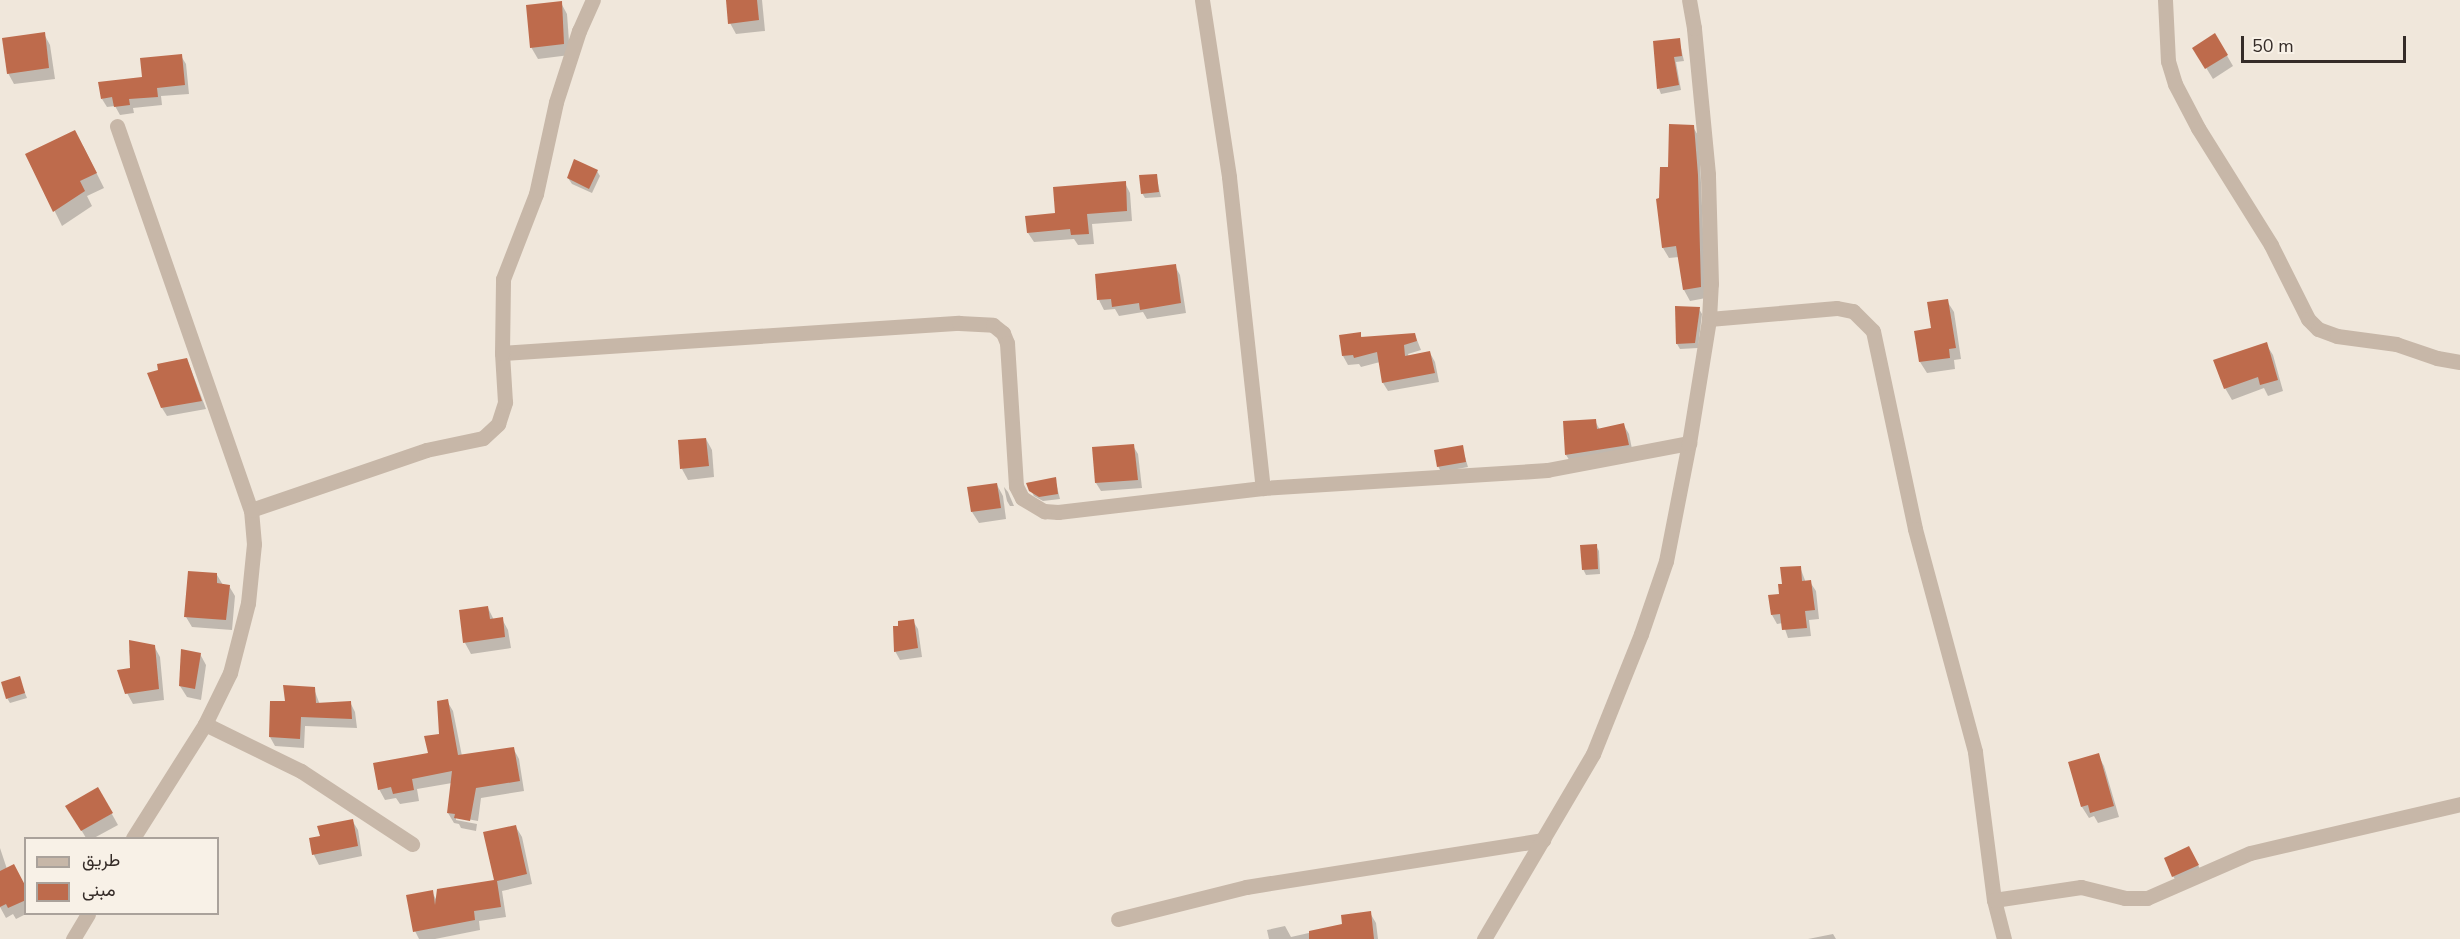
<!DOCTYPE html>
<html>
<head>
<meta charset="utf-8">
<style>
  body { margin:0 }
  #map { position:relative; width:2460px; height:939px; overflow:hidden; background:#f0e7db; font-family:"Nunito Sans",Vazirmatn,sans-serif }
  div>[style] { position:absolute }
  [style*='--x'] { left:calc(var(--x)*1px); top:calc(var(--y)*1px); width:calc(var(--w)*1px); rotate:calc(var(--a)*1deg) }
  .shadow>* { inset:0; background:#0003 }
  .building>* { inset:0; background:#be6b4c }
  .minor>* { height:15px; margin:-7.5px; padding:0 7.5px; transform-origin:7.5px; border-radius:7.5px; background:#c7b7a8 }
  span { translate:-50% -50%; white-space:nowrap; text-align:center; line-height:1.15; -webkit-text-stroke:4.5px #f8f1e7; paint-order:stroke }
  .legend { position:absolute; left:24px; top:837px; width:195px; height:78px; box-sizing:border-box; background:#f8f1e7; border:2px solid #aaa29b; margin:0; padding:8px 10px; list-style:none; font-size:18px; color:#352c28 }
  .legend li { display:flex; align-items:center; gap:12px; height:30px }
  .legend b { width:30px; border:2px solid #aaa29b }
  .scale { position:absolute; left:2241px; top:36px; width:165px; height:27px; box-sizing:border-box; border:3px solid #352c28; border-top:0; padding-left:8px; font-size:18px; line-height:21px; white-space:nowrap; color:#352c28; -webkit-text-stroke:4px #f8f1e7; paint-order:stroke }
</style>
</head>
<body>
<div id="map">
  <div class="shadow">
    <div style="clip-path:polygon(727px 0,762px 0,765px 31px,736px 34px,730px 23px)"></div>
    <div style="clip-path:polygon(561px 3px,567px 14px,570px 55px,538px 59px,531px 47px)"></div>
    <div style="clip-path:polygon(44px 34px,50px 45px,55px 79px,14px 84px,8px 73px)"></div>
    <div style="clip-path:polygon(2215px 35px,2233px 66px,2213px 79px,2194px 48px)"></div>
    <div style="clip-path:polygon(1679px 40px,1684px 61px,1676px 62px,1681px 90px,1661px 94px,1659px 89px)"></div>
    <div style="clip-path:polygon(181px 56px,186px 64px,189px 94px,161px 96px,162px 105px,133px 108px,134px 113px,120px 115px,115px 106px,107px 107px,102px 99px)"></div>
    <div style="clip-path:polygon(1693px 127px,1699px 137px,1706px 298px,1690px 301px,1684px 290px,1679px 257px,1669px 258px,1663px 248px,1661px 200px,1669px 169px)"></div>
    <div style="clip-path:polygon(83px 146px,104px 188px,87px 196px,92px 206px,62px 226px,27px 155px)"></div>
    <div style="clip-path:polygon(597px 171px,600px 176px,592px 193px,572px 184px,568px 178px)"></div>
    <div style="clip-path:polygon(1156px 175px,1161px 197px,1145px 198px,1142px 193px)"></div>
    <div style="clip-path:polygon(1125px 183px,1130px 193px,1132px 221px,1092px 224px,1094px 244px,1078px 245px,1074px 239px,1034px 242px,1028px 233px,1057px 215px)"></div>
    <div style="clip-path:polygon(1175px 266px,1180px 275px,1186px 313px,1147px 319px,1143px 312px,1119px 316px,1115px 309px,1104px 310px,1099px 300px,1097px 276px)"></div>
    <div style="clip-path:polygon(1947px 301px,1954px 312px,1961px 359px,1954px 360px,1955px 369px,1927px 373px,1920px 362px,1916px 332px,1933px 329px)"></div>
    <div style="clip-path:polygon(1699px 309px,1702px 314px,1698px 348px,1680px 349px,1677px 344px)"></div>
    <div style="clip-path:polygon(1360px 334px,1362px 338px,1415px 335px,1421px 350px,1408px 354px,1409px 357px,1430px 353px,1435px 362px,1439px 382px,1388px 391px,1383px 383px,1380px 362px,1361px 367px,1359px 364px,1348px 365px,1343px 356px)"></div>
    <div style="clip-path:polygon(2266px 344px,2273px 355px,2283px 391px,2268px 396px,2264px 388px,2232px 400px,2225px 388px)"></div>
    <div style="clip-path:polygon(187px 359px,206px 409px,167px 416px,162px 408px)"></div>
    <div style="clip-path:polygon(1595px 421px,1600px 430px,1623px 424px,1629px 434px,1633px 454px,1572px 464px,1566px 455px)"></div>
    <div style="clip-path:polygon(706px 439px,712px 450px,714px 477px,688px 480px,682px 469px)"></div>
    <div style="clip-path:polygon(1133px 446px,1138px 454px,1142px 488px,1101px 491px,1096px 483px,1093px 449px)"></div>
    <div style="clip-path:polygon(1462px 447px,1468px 467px,1441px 472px,1438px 466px)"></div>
    <div style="clip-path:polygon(1055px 479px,1060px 499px,1043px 501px,1034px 496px,1027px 483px)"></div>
    <div style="clip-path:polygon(997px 485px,1003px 496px,1006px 519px,979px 523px,972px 512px)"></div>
    <div style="clip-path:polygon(1004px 487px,1008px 492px,1014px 506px,1010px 506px,1007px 501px)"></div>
    <div style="clip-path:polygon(1596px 546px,1599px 551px,1600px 574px,1586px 575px,1583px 569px)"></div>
    <div style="clip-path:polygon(1800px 567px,1806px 583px,1810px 582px,1816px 591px,1819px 619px,1809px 620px,1811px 636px,1788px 638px,1783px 623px,1777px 624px,1772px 615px,1783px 585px)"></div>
    <div style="clip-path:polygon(217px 575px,223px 585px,229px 586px,235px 596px,232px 630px,192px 627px,186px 617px)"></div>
    <div style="clip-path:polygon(488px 608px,494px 620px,502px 619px,508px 630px,511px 648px,471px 654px,465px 643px)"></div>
    <div style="clip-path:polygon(913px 621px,918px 629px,922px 657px,900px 660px,895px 651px)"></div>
    <div style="clip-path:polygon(154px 646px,160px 657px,164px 700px,133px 704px,127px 693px,132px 669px,129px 650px)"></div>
    <div style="clip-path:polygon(200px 654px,206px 665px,201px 700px,187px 697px,180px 686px)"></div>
    <div style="clip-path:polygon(19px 678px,27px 698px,10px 703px,7px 698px)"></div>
    <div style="clip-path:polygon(314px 689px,320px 705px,350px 702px,355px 712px,357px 728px,305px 726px,304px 748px,275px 746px,270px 737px,286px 703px)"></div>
    <div style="clip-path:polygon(447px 701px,453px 711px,462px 756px,513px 748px,519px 759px,524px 791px,481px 798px,478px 821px,456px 817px,456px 820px,477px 824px,476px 831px,461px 828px,459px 824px,454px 823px,448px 813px,452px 783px,417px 789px,419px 801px,400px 804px,396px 798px,385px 800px,379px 789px,429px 754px,440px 735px)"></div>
    <div style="clip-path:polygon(2098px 755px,2104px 766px,2119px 817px,2098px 823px,2094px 816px,2089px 818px,2082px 807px,2070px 763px)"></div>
    <div style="clip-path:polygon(98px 789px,118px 825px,94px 838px,86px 838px,67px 806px)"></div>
    <div style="clip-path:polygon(352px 820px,358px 830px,362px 856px,319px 865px,314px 855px,311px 839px,322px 837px)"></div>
    <div style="clip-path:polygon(516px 827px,522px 837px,532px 884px,502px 891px,506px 917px,479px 921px,480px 930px,435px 939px,419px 939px,415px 931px,432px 892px,437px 901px,495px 881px)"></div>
    <div style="clip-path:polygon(0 848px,7px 869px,26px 889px,26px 914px,16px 919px,13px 914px,6px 918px,0 907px)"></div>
    <div style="clip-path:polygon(2194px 857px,2203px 875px,2179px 886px,2173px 876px)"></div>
    <div style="clip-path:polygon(1370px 913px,1376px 923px,1378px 939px,1269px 939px,1267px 930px,1285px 926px,1291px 937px,1344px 925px)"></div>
    <div style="clip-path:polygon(1833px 934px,1836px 939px,1808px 939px)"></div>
  </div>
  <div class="building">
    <div style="clip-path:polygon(726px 0,757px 0,759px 20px,728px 24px)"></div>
    <div style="clip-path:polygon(562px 1px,564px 44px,530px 48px,526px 5px)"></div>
    <div style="clip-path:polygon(45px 32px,49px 68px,7px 74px,2px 38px)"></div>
    <div style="clip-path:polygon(2215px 33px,2228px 55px,2205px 69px,2192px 48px)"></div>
    <div style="clip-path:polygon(1680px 38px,1682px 56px,1674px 57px,1679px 85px,1657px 89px,1653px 41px)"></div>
    <div style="clip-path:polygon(182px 54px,185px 85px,157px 88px,158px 97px,129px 99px,130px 105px,114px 107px,112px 97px,101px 99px,98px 82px,142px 77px,140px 58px)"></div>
    <div style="clip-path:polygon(1669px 124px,1694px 125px,1698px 175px,1701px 287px,1683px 290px,1676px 246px,1662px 248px,1656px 199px,1659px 198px,1660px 167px,1668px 167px)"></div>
    <div style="clip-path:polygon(75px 130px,97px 173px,80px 181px,85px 191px,53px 212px,25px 154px)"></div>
    <div style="clip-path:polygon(574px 159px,598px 170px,589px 189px,567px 178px)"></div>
    <div style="clip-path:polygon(1157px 174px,1159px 192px,1141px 194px,1139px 175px)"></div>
    <div style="clip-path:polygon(1126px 181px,1127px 211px,1087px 214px,1089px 234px,1071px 235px,1070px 229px,1027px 233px,1025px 216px,1055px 213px,1053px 187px)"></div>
    <div style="clip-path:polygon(1176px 264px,1181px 303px,1140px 310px,1139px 303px,1112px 307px,1111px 299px,1097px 300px,1095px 274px)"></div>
    <div style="clip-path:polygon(1948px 299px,1956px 348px,1949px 349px,1950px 358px,1919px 362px,1914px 331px,1931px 328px,1927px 302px)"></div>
    <div style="clip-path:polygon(1675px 306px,1700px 307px,1695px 343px,1676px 344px)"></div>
    <div style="clip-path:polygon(1361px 332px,1361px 337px,1415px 333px,1417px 341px,1404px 345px,1405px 356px,1430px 351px,1435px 373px,1382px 383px,1377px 352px,1354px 358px,1353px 355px,1342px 356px,1339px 335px)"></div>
    <div style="clip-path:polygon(2267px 342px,2278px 380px,2260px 385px,2258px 377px,2224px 389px,2213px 360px)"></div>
    <div style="clip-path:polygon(187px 358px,202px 401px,161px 408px,147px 373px,158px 370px,157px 364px)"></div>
    <div style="clip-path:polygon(1596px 419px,1597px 429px,1624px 423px,1629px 445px,1565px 455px,1563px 421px)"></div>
    <div style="clip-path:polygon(706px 438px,709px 466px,680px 469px,678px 440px)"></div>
    <div style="clip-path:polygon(1134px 444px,1138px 480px,1095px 483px,1092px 447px)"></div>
    <div style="clip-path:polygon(1463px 445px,1466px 462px,1437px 467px,1434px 450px)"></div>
    <div style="clip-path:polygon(1056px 477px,1058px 494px,1039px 497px,1029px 491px,1026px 483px)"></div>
    <div style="clip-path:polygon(997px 483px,1001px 508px,971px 512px,967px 487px)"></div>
    <div style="clip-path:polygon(1597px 544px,1598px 569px,1582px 570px,1580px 545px)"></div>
    <div style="clip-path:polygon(1801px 566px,1802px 581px,1811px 580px,1815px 610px,1805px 611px,1807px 628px,1782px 630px,1780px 614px,1771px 615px,1768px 595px,1779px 594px,1778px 584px,1782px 584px,1780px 567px)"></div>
    <div style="clip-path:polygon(188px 571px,217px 573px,217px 583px,230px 585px,226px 620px,184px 617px)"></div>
    <div style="clip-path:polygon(488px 606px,490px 619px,503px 617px,505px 637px,463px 643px,459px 610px)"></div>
    <div style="clip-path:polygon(914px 619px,918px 648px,894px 652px,893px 626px,898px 626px,898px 621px)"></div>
    <div style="clip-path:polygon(129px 640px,155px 645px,159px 689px,125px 694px,117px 670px,130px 668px)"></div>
    <div style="clip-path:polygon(181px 649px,201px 653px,195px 689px,179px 686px)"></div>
    <div style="clip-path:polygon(20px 676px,25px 693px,6px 699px,1px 682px)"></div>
    <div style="clip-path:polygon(283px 685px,315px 687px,316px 703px,351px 701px,352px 719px,301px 717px,300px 739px,269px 737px,270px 701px,285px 701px)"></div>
    <div style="clip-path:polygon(448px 699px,458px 755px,514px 747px,520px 781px,476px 788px,470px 821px,454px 818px,455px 814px,447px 813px,452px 771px,412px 779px,414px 790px,393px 794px,391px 787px,378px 790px,373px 763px,428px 753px,424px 736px,439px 734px,437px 701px)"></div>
    <div style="clip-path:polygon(2099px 753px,2114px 806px,2090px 813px,2088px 805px,2081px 807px,2068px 762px)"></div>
    <div style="clip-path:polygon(98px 787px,113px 813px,81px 831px,65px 806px)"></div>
    <div style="clip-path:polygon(353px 819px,358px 846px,312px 855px,309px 838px,320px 836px,317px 826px)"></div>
    <div style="clip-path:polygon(516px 825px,527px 874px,497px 881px,501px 907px,474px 911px,475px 920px,413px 932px,406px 895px,433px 890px,435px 905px,437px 889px,494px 880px,483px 832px)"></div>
    <div style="clip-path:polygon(2189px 846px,2199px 865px,2172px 877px,2164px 858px)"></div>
    <div style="clip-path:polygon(14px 864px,26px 887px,26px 900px,8px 908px,6px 904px,0 907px,0 871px)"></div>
    <div style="clip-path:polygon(1371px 911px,1374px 939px,1309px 939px,1309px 931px,1342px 924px,1341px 915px)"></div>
  </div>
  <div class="minor">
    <div style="--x:1202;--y:0;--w:179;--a:81.3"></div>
    <div style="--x:1229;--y:177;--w:313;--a:83.8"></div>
    <div style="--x:2165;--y:0;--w:61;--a:87.2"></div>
    <div style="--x:2168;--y:61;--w:24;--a:73"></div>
    <div style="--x:2175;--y:84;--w:50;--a:62.4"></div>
    <div style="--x:2198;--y:128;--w:138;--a:58"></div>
    <div style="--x:2271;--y:245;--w:83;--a:63.4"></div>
    <div style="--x:2308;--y:319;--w:14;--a:45"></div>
    <div style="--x:2318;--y:329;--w:20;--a:20"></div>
    <div style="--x:2337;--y:336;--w:60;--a:7.7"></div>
    <div style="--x:2396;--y:344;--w:43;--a:18.9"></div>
    <div style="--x:2437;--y:358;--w:23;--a:10"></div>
    <div style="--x:117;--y:126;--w:407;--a:70.8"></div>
    <div style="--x:1709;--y:319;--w:128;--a:-4.9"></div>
    <div style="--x:1837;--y:308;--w:16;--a:11"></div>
    <div style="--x:1853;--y:311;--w:28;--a:45"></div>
    <div style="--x:1873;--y:331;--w:202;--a:78"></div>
    <div style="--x:1915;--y:529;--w:231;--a:74.9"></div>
    <div style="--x:1975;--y:752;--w:149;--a:82.7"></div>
    <div style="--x:1994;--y:900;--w:40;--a:75.6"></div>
    <div style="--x:502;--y:353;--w:458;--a:-3.8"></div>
    <div style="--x:959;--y:323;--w:34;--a:3"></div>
    <div style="--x:993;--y:325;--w:13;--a:39"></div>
    <div style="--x:1003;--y:333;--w:11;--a:68"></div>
    <div style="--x:1007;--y:343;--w:143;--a:86.4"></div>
    <div style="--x:1016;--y:486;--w:13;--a:63"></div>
    <div style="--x:1022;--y:498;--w:26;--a:31"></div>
    <div style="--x:1044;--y:511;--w:14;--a:4"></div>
    <div style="--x:1058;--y:512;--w:206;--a:-6.7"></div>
    <div style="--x:1263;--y:488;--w:285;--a:-3.6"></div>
    <div style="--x:1547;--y:470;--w:145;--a:-10.8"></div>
    <div style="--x:205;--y:724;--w:107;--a:26.1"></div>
    <div style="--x:301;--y:771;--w:133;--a:33.3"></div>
    <div style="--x:133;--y:838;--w:135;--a:-57.7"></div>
    <div style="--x:205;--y:724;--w:57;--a:-63.9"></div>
    <div style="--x:230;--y:673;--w:72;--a:-75.6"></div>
    <div style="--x:248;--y:603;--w:59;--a:-84.2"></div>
    <div style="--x:254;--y:544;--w:34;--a:-95"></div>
    <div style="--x:251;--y:510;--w:185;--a:-18.9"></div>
    <div style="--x:426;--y:450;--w:58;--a:-11.9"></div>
    <div style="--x:483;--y:438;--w:21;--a:-43"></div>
    <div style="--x:498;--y:424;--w:23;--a:-72"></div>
    <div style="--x:505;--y:402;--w:49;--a:-93.5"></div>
    <div style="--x:502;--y:353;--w:74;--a:-89.2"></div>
    <div style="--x:503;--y:279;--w:91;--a:-68.8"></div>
    <div style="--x:536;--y:194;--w:94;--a:-77.7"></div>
    <div style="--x:556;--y:102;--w:75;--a:-72.1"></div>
    <div style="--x:579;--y:31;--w:34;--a:-66"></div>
    <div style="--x:1994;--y:900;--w:88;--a:-8.5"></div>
    <div style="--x:2081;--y:887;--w:45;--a:14"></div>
    <div style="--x:2125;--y:898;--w:22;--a:0"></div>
    <div style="--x:2147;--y:898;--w:112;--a:-23.6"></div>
    <div style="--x:2250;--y:853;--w:216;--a:-13.1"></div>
    <div style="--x:1118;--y:919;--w:132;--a:-14"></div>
    <div style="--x:1246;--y:887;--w:301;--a:-9"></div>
    <div style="--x:73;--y:939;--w:29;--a:-59"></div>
    <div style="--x:1484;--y:939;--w:215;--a:-59.5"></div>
    <div style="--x:1593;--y:754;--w:129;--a:-68.2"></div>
    <div style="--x:1641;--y:634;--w:77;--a:-71.1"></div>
    <div style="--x:1666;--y:561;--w:120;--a:-79"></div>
    <div style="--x:1689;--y:443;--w:126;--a:-80.8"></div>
    <div style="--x:1709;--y:319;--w:35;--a:-87"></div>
    <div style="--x:1711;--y:284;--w:110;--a:-91.6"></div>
    <div style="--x:1708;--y:174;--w:147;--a:-95.5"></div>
    <div style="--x:1694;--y:28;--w:28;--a:-100"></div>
  </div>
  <ul class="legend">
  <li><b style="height:8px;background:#c7b7a8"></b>طريق</li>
  <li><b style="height:16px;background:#be6b4c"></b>مبنى</li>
  </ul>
  <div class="scale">50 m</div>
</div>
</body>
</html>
